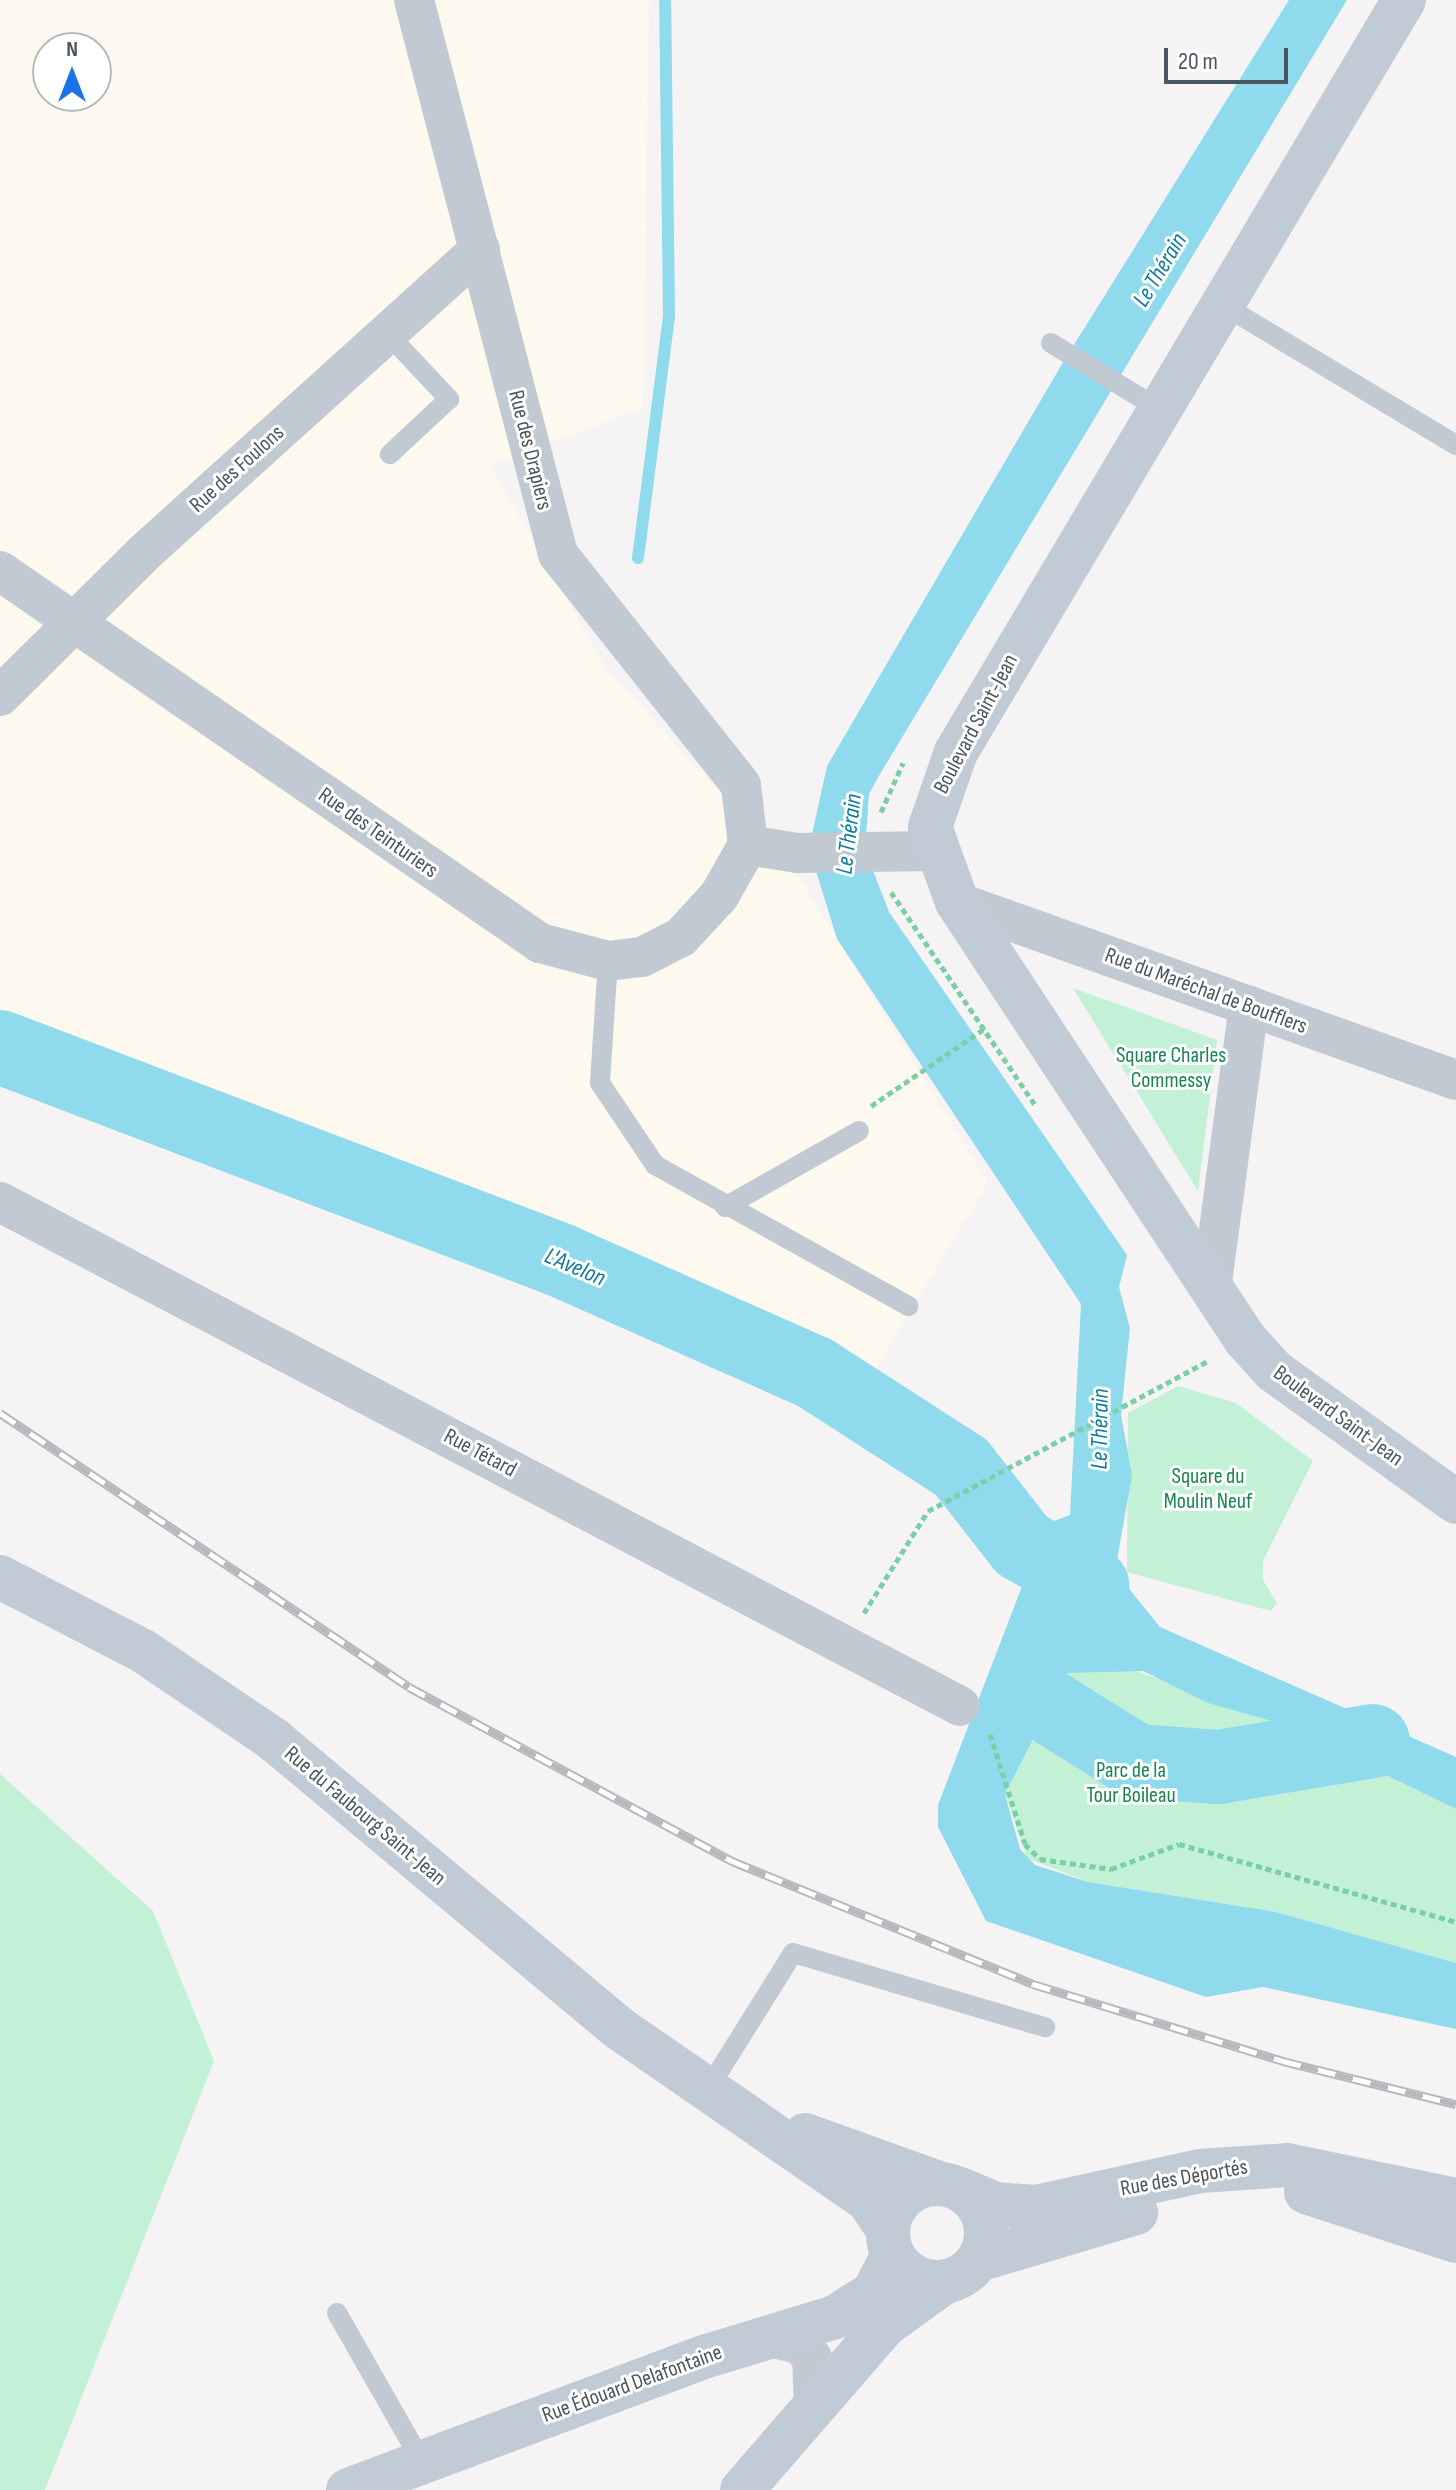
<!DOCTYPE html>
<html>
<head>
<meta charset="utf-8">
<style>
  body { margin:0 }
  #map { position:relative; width:1456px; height:2490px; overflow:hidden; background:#f5f3f3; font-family:"Sofia Sans Condensed",sans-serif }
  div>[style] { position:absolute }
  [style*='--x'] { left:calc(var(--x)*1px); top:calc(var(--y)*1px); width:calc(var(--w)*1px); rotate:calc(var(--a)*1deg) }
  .commercial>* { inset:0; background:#fdf9ef }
  .green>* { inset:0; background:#c3f1d5 }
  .water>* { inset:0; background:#90daee }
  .stream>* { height:12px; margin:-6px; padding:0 6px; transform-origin:6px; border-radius:6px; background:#90daee }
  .river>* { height:74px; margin:-37px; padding:0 37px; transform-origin:37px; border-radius:37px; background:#90daee }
  .path>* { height:5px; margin-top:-2.5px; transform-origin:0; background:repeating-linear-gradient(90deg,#7ad0a6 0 6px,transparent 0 10px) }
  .lane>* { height:20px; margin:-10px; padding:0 10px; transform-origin:10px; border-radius:10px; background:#c1cad2 }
  .street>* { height:40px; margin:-20px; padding:0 20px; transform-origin:20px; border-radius:20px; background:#c1cad2 }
  .secondary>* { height:44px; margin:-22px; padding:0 22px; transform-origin:22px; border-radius:22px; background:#c1cbd6 }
  .secondary>.ring { margin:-22px; padding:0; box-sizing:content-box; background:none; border:44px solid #c1cbd6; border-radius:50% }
  .rail>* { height:9px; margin-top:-4.5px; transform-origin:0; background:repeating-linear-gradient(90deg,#fff 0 18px,#b5b8bd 0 36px); box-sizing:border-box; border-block:2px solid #b5b8bd }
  span { translate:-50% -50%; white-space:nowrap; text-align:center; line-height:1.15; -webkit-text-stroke:6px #fff; paint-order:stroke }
  .street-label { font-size:22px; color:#4a5661 }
  .park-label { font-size:22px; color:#17864f }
  .water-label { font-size:24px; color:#0c7c9b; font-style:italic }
  .north { position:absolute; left:32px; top:32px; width:80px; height:80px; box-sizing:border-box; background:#fff; border:2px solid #b7bbc0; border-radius:50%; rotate:0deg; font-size:22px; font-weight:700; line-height:32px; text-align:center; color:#4a5661 }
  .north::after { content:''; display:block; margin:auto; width:28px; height:36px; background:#1a73e8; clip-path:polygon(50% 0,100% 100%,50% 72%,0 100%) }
  .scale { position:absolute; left:1164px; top:48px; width:124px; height:36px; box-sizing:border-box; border:4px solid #4a5661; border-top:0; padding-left:10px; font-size:24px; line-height:28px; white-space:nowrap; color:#4a5661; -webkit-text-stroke:6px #fff; paint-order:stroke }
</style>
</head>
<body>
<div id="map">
  <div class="commercial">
    <div style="clip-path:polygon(evenodd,0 0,649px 0,643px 408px,490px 465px,607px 670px,802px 882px,988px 1183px,868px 1381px,0 1040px,0 0,48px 48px,96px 48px,96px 96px,48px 96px,48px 48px)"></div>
  </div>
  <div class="green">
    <div style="clip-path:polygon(1073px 988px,1217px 1040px,1198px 1191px)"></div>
    <div style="clip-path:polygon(1178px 1386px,1236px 1403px,1313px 1461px,1263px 1561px,1263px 1580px,1277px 1603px,1271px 1611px,1127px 1572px,1128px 1413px)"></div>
    <div style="clip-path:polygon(1128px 1668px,1279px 1723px,1456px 1809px,1456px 1963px,1276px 1912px,1088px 1882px,1027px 1858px,1005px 1794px,1067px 1673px)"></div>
    <div style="clip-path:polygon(0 1774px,153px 1911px,214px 2061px,45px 2490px,0 2490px)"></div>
  </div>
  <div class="water">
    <div style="clip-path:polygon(1289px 0,1347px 0,880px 774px,869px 794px,865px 850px,889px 912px,1127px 1255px,1119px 1287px,1130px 1328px,1121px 1415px,1132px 1475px,1117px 1560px,1122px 1580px,1160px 1627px,1456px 1757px,1456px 1809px,1279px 1723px,1208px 1703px,1143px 1671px,1067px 1673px,1005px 1794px,1020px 1849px,1035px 1865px,1088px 1882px,1276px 1912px,1456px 1963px,1456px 2029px,1263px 1987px,1206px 1997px,986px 1921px,938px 1827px,938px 1805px,1046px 1524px,1070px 1515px,1081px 1304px,837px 939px,809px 848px,827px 766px,1062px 364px)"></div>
  </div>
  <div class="stream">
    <div style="--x:638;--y:558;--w:244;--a:-82.7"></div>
    <div style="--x:669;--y:316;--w:316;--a:-90.7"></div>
  </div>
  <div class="river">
    <div style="--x:0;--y:1047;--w:599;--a:20.82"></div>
    <div style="--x:560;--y:1260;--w:279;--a:23.9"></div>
    <div style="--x:815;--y:1373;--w:174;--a:32.8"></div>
    <div style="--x:961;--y:1467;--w:99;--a:52"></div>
    <div style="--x:1022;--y:1545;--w:81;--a:29.7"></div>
    <div style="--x:1032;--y:1696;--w:123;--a:32"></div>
    <div style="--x:1136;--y:1761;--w:82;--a:4.2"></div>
    <div style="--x:1218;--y:1767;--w:157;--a:-9.5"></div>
  </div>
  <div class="path">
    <div style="--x:881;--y:812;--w:54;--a:-65.8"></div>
    <div style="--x:891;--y:892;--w:257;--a:55.9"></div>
    <div style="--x:871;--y:1106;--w:137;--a:-34.3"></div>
    <div style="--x:864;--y:1613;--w:120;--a:-57.9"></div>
    <div style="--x:928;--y:1511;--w:318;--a:-28.2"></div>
    <div style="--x:990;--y:1734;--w:115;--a:72.3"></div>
    <div style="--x:1025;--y:1844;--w:21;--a:45"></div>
    <div style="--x:1040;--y:1859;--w:72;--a:8"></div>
    <div style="--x:1111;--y:1869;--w:72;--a:-20.2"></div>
    <div style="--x:1179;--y:1844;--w:288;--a:15.7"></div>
  </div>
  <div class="lane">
    <div style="--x:1223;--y:305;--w:272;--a:31"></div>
    <div style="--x:387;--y:333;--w:91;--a:46.8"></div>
    <div style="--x:449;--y:399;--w:81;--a:137"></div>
    <div style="--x:1051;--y:343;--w:127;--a:31.4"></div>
    <div style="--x:608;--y:961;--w:122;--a:93.8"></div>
    <div style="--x:600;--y:1083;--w:99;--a:56.1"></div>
    <div style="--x:655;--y:1165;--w:290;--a:29.1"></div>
    <div style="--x:725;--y:1207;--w:154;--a:-29.6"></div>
    <div style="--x:708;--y:2089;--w:160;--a:-58"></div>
    <div style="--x:793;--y:1953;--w:263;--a:16.4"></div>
    <div style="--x:337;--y:2313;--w:172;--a:60.3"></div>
  </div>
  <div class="street">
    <div style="--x:0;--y:571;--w:656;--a:34.56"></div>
    <div style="--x:540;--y:943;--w:70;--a:14.8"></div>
    <div style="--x:608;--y:961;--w:34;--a:-7"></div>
    <div style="--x:642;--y:957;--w:44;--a:-27.1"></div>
    <div style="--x:681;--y:937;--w:56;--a:-47.2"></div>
    <div style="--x:719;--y:896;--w:59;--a:-60.4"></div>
    <div style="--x:748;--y:845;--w:60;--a:-96.7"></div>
    <div style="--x:741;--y:785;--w:295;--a:-128.4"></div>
    <div style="--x:558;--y:554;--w:572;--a:-104.57"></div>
    <div style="--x:0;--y:696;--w:203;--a:-44.8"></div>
    <div style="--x:144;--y:553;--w:453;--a:-42.1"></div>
    <div style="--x:748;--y:845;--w:50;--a:9.3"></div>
    <div style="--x:797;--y:853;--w:137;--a:-0.8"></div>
    <div style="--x:957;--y:902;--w:530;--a:19.63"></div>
    <div style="--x:0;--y:1202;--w:1084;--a:27.7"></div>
    <div style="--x:1211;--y:1290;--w:287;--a:-82.4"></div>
    <div style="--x:769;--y:2337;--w:32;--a:13"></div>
    <div style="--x:800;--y:2344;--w:18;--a:49"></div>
    <div style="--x:812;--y:2358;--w:48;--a:87.6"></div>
  </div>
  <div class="secondary">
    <div style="--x:1404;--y:0;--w:875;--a:120.78"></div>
    <div style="--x:956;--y:752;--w:79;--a:109.1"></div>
    <div style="--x:930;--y:827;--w:80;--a:70.2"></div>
    <div style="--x:957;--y:902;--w:523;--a:56.61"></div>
    <div style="--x:1245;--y:1339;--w:43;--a:47.8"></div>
    <div style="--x:1274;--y:1371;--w:224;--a:35.7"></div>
    <div style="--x:0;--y:1577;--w:161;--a:27.4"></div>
    <div style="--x:143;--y:1651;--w:157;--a:34.1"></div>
    <div style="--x:273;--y:1739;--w:452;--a:39.9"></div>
    <div style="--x:620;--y:2029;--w:301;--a:34.6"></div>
    <div style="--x:868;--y:2200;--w:36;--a:56"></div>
    <div style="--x:805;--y:2135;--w:145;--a:19.7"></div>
    <div class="ring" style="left:888px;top:2184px;width:54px;height:54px"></div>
    <div style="--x:960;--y:2189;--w:38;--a:23"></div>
    <div style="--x:995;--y:2204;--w:41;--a:4.2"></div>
    <div style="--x:1036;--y:2207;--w:168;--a:-12.4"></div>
    <div style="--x:1200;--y:2171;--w:87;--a:-3.9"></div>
    <div style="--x:1287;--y:2165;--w:173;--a:11.7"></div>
    <div style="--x:1306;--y:2192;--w:158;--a:18.1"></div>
    <div style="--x:978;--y:2260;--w:165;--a:-16.6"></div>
    <div style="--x:348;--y:2490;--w:383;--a:-20.5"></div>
    <div style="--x:707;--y:2356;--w:134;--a:-16.9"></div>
    <div style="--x:835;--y:2317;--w:45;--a:-32.3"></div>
    <div style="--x:873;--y:2293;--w:43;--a:-62.2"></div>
    <div style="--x:742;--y:2490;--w:218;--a:-49.1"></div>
    <div style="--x:885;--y:2325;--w:75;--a:-35.8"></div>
  </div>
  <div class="rail">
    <div style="--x:0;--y:1413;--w:492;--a:33.8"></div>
    <div style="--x:409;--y:1687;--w:367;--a:28.3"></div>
    <div style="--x:732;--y:1861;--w:325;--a:22.2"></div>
    <div style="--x:1033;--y:1984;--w:262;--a:17.1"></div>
    <div style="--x:1283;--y:2061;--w:178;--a:14"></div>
  </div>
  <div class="street-label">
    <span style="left:530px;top:450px;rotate:76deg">Rue des Drapiers</span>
    <span style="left:237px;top:469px;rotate:-42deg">Rue des Foulons</span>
    <span style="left:976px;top:724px;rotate:-62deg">Boulevard Saint-Jean</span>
    <span style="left:378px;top:833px;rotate:35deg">Rue des Teinturiers</span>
    <span style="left:1206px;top:991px;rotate:20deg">Rue du Maréchal de Boufflers</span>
    <span style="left:1338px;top:1416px;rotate:36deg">Boulevard Saint-Jean</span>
    <span style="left:480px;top:1453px;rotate:28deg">Rue Tétard</span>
    <span style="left:365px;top:1816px;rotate:40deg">Rue du Faubourg Saint-Jean</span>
    <span style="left:1184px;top:2178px;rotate:-10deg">Rue des Déportés</span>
    <span style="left:632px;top:2384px;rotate:-20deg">Rue Édouard Delafontaine</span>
  </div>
  <div class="park-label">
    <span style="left:1171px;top:1068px">Square Charles<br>Commessy</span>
    <span style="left:1208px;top:1489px">Square du<br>Moulin Neuf</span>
    <span style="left:1131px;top:1783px">Parc de la<br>Tour Boileau</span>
  </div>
  <div class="water-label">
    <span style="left:1160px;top:270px;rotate:-59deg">Le Thérain</span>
    <span style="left:849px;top:834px;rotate:-83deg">Le Thérain</span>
    <span style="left:575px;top:1267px;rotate:23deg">L'Avelon</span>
    <span style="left:1100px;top:1429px;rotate:-89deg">Le Thérain</span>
  </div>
  <div class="north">N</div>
  <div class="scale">20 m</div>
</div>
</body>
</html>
